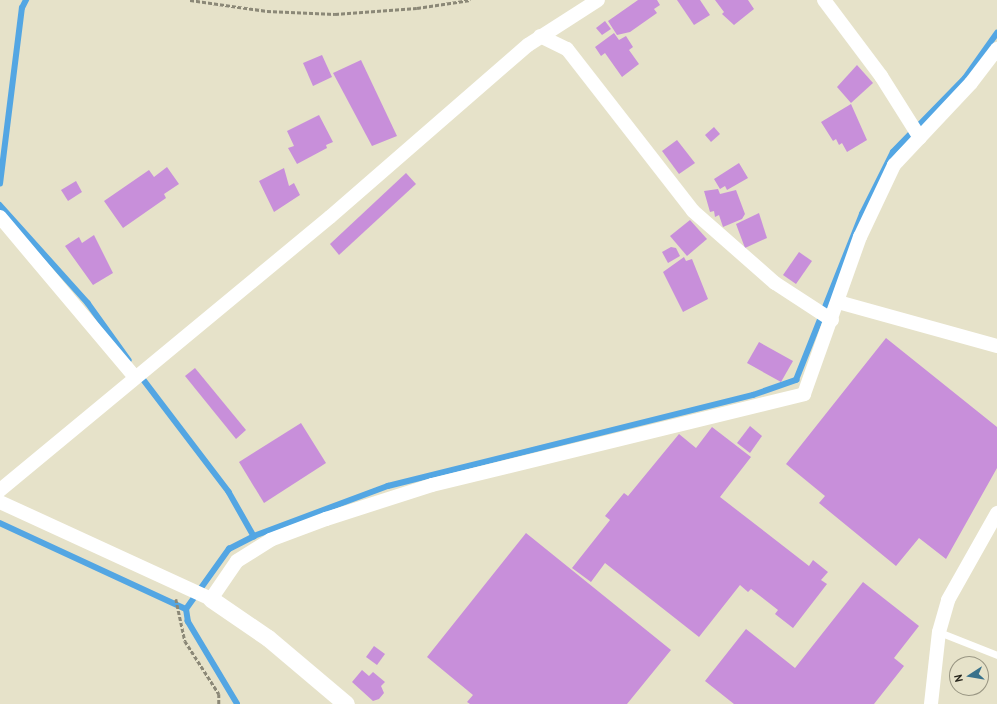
<!DOCTYPE html>
<html>
<head>
<meta charset="utf-8">
<style>
  body { margin:0 }
  #map { position:relative; width:997px; height:704px; overflow:hidden; background:#e6e2c9; font-family:"PT Sans",sans-serif }
  div>[style] { position:absolute }
  [style*='--x'] { left:calc(var(--x)*1px); top:calc(var(--y)*1px); width:calc(var(--w)*1px); rotate:calc(var(--a)*1deg) }
  .stream>* { height:5.5px; margin:-2.75px; padding:0 2.75px; transform-origin:2.75px; border-radius:2.75px; background:#53a6e3 }
  .building>* { inset:0; background:#c88fda }
  .path>* { height:2.5px; margin-top:-1.25px; transform-origin:0; background:repeating-linear-gradient(90deg,#8b8877 0 4px,transparent 0 6px) }
  .service>* { height:7px; margin:-3.5px; padding:0 3.5px; transform-origin:3.5px; border-radius:3.5px; background:#fff }
  .minor>* { height:14px; margin:-7px; padding:0 7px; transform-origin:7px; border-radius:7px; background:#fff }
  .tertiary>* { height:17px; margin:-8.5px; padding:0 8.5px; transform-origin:8.5px; border-radius:8.5px; background:#fff }
  span { translate:-50% -50%; white-space:nowrap; text-align:center; line-height:1.15; -webkit-text-stroke:3.5px #e6e2c9; paint-order:stroke }
  .north { position:absolute; left:949px; top:656px; width:40px; height:40px; box-sizing:border-box; background:#e6e2c9; border:1px solid #999683; border-radius:50%; rotate:258deg; font-size:11px; font-weight:700; line-height:16px; text-align:center; color:#26241b }
  .north::after { content:''; display:block; margin:auto; width:14px; height:18px; background:#39728b; clip-path:polygon(50% 0,100% 100%,50% 72%,0 100%) }
</style>
</head>
<body>
<div id="map">
  <div class="stream">
    <div style="--x:0;--y:184;--w:177;--a:-82.9"></div>
    <div style="--x:22;--y:8;--w:9;--a:-63"></div>
    <div style="--x:0;--y:205;--w:132;--a:48.1"></div>
    <div style="--x:88;--y:303;--w:70;--a:54.3"></div>
    <div style="--x:140;--y:375;--w:147;--a:52.7"></div>
    <div style="--x:229;--y:492;--w:51;--a:60.4"></div>
    <div style="--x:0;--y:523;--w:205;--a:24.8"></div>
    <div style="--x:237;--y:704;--w:96;--a:-120.9"></div>
    <div style="--x:188;--y:622;--w:13;--a:-99"></div>
    <div style="--x:186;--y:609;--w:74;--a:-54.4"></div>
    <div style="--x:229;--y:549;--w:28;--a:-27"></div>
    <div style="--x:254;--y:536;--w:143;--a:-20.5"></div>
    <div style="--x:388;--y:486;--w:376;--a:-14"></div>
    <div style="--x:753;--y:395;--w:46;--a:-19.2"></div>
    <div style="--x:796;--y:380;--w:179;--a:-68.3"></div>
    <div style="--x:862;--y:214;--w:69;--a:-63.4"></div>
    <div style="--x:893;--y:152;--w:103;--a:-45.8"></div>
    <div style="--x:965;--y:78;--w:55;--a:-54.6"></div>
  </div>
  <div class="building">
    <div style="clip-path:polygon(638px 0,657px 0,660px 5px,654px 9px,657px 13px,630px 32px,617px 35px,608px 21px)"></div>
    <div style="clip-path:polygon(677px 0,700px 0,710px 15px,694px 25px)"></div>
    <div style="clip-path:polygon(715px 0,748px 0,754px 9px,734px 25px,722px 14px,724px 12px)"></div>
    <div style="clip-path:polygon(605px 21px,611px 29px,602px 35px,596px 28px)"></div>
    <div style="clip-path:polygon(614px 33px,619px 40px,626px 36px,633px 47px,629px 50px,639px 64px,622px 77px,605px 53px,601px 56px,595px 47px)"></div>
    <div style="clip-path:polygon(322px 55px,332px 77px,313px 86px,303px 63px)"></div>
    <div style="clip-path:polygon(361px 60px,397px 136px,372px 146px,333px 73px)"></div>
    <div style="clip-path:polygon(857px 65px,873px 83px,851px 103px,837px 87px)"></div>
    <div style="clip-path:polygon(851px 104px,867px 140px,847px 152px,842px 143px,839px 145px,836px 139px,833px 141px,821px 122px)"></div>
    <div style="clip-path:polygon(319px 115px,333px 142px,326px 145px,327px 148px,297px 164px,288px 148px,294px 146px,287px 131px)"></div>
    <div style="clip-path:polygon(714px 127px,720px 134px,711px 142px,705px 135px)"></div>
    <div style="clip-path:polygon(677px 140px,695px 163px,679px 174px,662px 151px)"></div>
    <div style="clip-path:polygon(739px 163px,748px 178px,727px 190px,725px 186px,720px 189px,714px 179px)"></div>
    <div style="clip-path:polygon(167px 167px,179px 184px,164px 194px,166px 198px,123px 228px,104px 201px,149px 170px,154px 177px)"></div>
    <div style="clip-path:polygon(284px 168px,289px 186px,294px 183px,300px 195px,274px 212px,259px 181px)"></div>
    <div style="clip-path:polygon(406px 173px,416px 184px,339px 255px,330px 244px)"></div>
    <div style="clip-path:polygon(76px 181px,82px 192px,68px 201px,61px 190px)"></div>
    <div style="clip-path:polygon(718px 189px,720px 194px,736px 190px,745px 214px,742px 219px,723px 227px,719px 215px,715px 217px,714px 211px,710px 212px,704px 191px)"></div>
    <div style="clip-path:polygon(759px 213px,767px 238px,745px 248px,736px 224px)"></div>
    <div style="clip-path:polygon(690px 220px,707px 239px,687px 256px,670px 236px)"></div>
    <div style="clip-path:polygon(94px 235px,113px 273px,93px 285px,65px 246px,79px 237px,82px 243px)"></div>
    <div style="clip-path:polygon(671px 247px,676px 248px,680px 256px,668px 263px,662px 252px)"></div>
    <div style="clip-path:polygon(799px 252px,812px 261px,796px 284px,783px 275px)"></div>
    <div style="clip-path:polygon(684px 257px,686px 261px,692px 259px,708px 299px,683px 312px,663px 272px)"></div>
    <div style="clip-path:polygon(886px 338px,997px 427px,997px 468px,946px 559px,919px 538px,896px 566px,819px 503px,825px 496px,786px 464px)"></div>
    <div style="clip-path:polygon(759px 342px,793px 361px,781px 382px,747px 363px)"></div>
    <div style="clip-path:polygon(195px 368px,246px 430px,236px 439px,185px 376px)"></div>
    <div style="clip-path:polygon(301px 423px,326px 463px,264px 503px,239px 462px)"></div>
    <div style="clip-path:polygon(750px 426px,762px 436px,750px 453px,737px 443px)"></div>
    <div style="clip-path:polygon(712px 427px,751px 457px,720px 497px,809px 566px,813px 560px,828px 572px,821px 580px,827px 584px,793px 628px,775px 614px,778px 610px,751px 589px,748px 592px,740px 585px,699px 637px,605px 563px,591px 582px,572px 568px,610px 520px,605px 516px,624px 493px,628px 496px,679px 434px,696px 448px)"></div>
    <div style="clip-path:polygon(526px 533px,671px 650px,627px 704px,470px 704px,467px 702px,473px 695px,427px 657px)"></div>
    <div style="clip-path:polygon(863px 582px,919px 626px,894px 658px,904px 666px,874px 704px,734px 704px,705px 681px,746px 629px,795px 668px)"></div>
    <div style="clip-path:polygon(374px 646px,385px 654px,377px 665px,366px 657px)"></div>
    <div style="clip-path:polygon(362px 670px,369px 676px,373px 672px,385px 682px,381px 686px,384px 693px,379px 699px,373px 701px,352px 682px)"></div>
  </div>
  <div class="path">
    <div style="--x:190;--y:0;--w:78;--a:8.1"></div>
    <div style="--x:267;--y:11;--w:68;--a:2.5"></div>
    <div style="--x:335;--y:14;--w:82;--a:-4.2"></div>
    <div style="--x:417;--y:8;--w:54;--a:-8.6"></div>
    <div style="--x:176;--y:599;--w:43;--a:77.9"></div>
    <div style="--x:185;--y:641;--w:63;--a:57.3"></div>
    <div style="--x:219;--y:694;--w:10;--a:90"></div>
  </div>
  <div class="service">
    <div style="--x:939;--y:632;--w:62;--a:21.6"></div>
  </div>
  <div class="minor">
    <div style="--x:824;--y:0;--w:95;--a:53.1"></div>
    <div style="--x:881;--y:76;--w:73;--a:57.8"></div>
    <div style="--x:540;--y:36;--w:30;--a:26"></div>
    <div style="--x:567;--y:49;--w:205;--a:52.1"></div>
    <div style="--x:693;--y:211;--w:109;--a:41.3"></div>
    <div style="--x:775;--y:283;--w:68;--a:33"></div>
    <div style="--x:0;--y:217;--w:208;--a:49.9"></div>
    <div style="--x:838;--y:302;--w:165;--a:15.5"></div>
    <div style="--x:0;--y:490;--w:428;--a:-39.6"></div>
    <div style="--x:330;--y:217;--w:262;--a:-41"></div>
    <div style="--x:528;--y:45;--w:83;--a:-32.7"></div>
    <div style="--x:0;--y:502;--w:232;--a:24.7"></div>
    <div style="--x:211;--y:599;--w:46;--a:-55.6"></div>
    <div style="--x:237;--y:561;--w:39;--a:-32"></div>
    <div style="--x:270;--y:540;--w:60;--a:-20.6"></div>
    <div style="--x:326;--y:519;--w:111;--a:-17.8"></div>
    <div style="--x:432;--y:485;--w:383;--a:-13.7"></div>
    <div style="--x:804;--y:394;--w:167;--a:-70.4"></div>
    <div style="--x:860;--y:237;--w:80;--a:-64.7"></div>
    <div style="--x:894;--y:165;--w:112;--a:-46.8"></div>
    <div style="--x:971;--y:83;--w:43;--a:-52.6"></div>
    <div style="--x:931;--y:704;--w:72;--a:-83.7"></div>
    <div style="--x:939;--y:632;--w:33;--a:-74"></div>
    <div style="--x:948;--y:600;--w:100;--a:-60.6"></div>
  </div>
  <div class="tertiary">
    <div style="--x:211;--y:599;--w:69;--a:34.4"></div>
    <div style="--x:268;--y:638;--w:102;--a:40.2"></div>
  </div>
  <div class="north">N</div>
</div>
</body>
</html>
